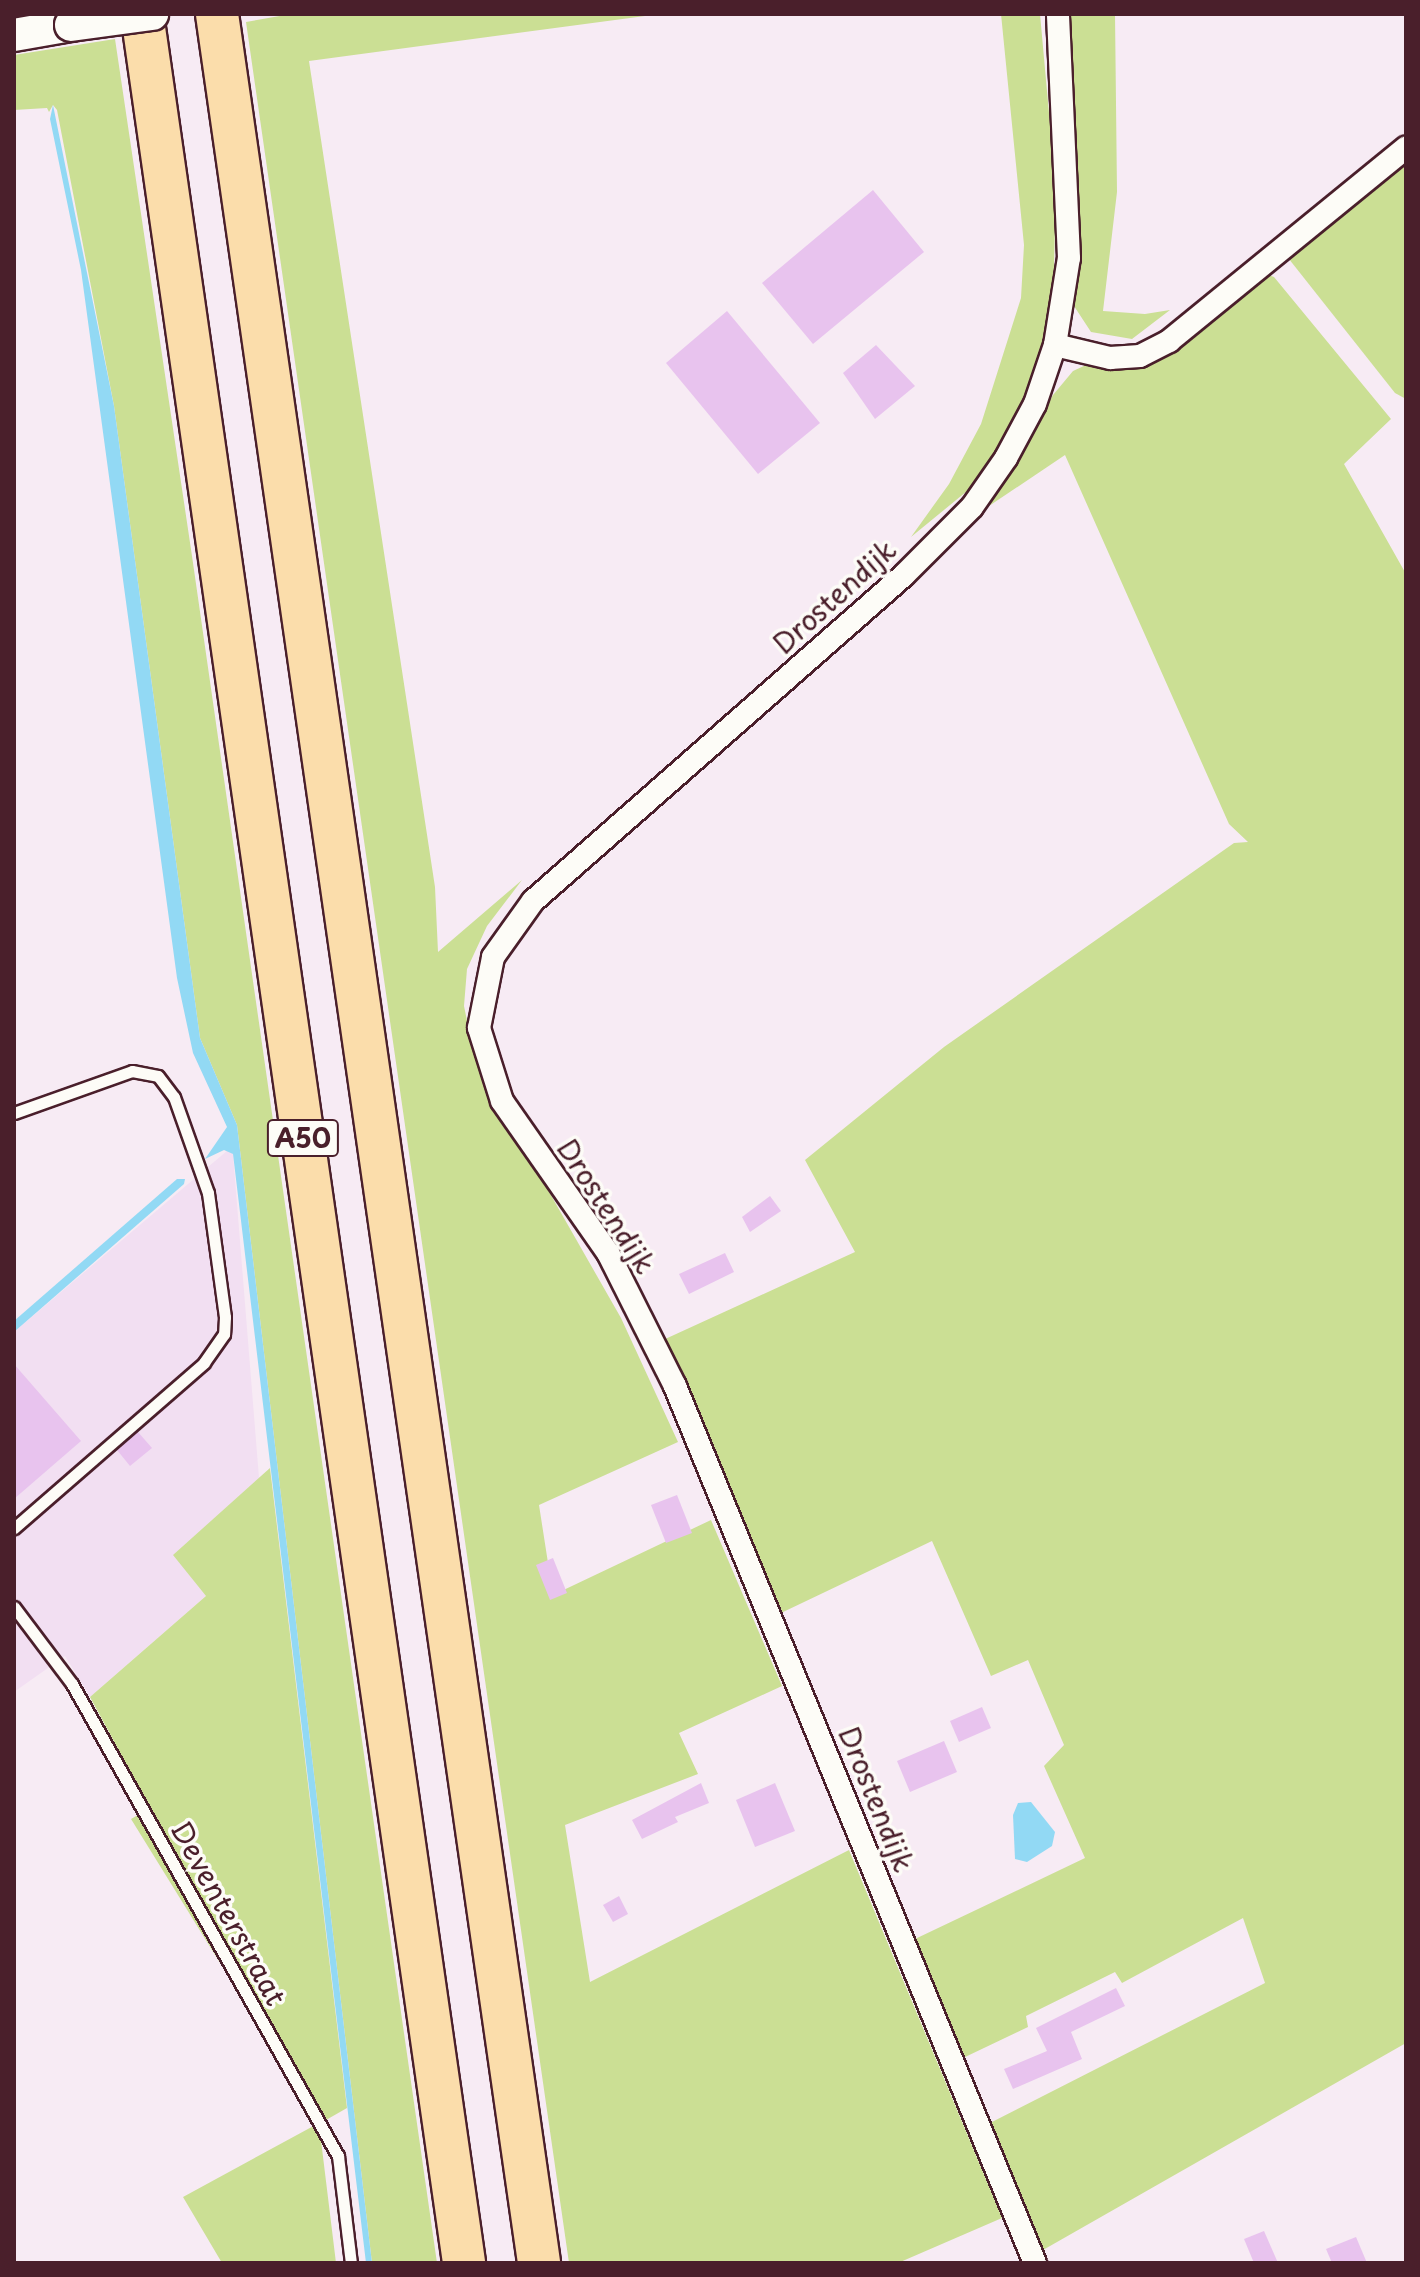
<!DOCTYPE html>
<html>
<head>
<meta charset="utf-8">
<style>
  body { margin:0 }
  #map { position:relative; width:1420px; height:2277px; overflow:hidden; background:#f7ebf4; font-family:"Playpen Sans",sans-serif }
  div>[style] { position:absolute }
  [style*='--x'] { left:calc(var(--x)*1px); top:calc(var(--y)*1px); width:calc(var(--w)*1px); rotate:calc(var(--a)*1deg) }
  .built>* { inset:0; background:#f2dff2 }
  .green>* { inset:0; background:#cbdf94 }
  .water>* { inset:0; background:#92d9f4 }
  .building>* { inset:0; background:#e8c3ee }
  .roads { filter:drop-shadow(2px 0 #4a1f2b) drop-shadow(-2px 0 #4a1f2b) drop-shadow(0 2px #4a1f2b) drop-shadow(0 -2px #4a1f2b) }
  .lane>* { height:11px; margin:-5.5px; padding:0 5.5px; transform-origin:5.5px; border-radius:5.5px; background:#fdfcf7 }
  .street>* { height:22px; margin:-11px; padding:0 11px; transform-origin:11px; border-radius:11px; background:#fdfcf7 }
  .secondary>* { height:32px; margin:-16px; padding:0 16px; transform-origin:16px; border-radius:16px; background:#fdfcf7 }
  .highway>* { height:42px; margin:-21px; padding:0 21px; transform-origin:21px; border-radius:21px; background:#fbddab }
  .bridges { filter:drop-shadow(2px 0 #4a1f2b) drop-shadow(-2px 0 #4a1f2b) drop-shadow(0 2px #4a1f2b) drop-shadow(0 -2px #4a1f2b) }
  .secondary-bridge>* { height:32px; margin:-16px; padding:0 16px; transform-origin:16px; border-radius:16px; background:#fdfcf7 }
  span { translate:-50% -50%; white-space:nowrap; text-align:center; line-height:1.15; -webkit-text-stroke:7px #fdfcf7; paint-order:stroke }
  .shield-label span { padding:2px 6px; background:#fdfcf7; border:2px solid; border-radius:6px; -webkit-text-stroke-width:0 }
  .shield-label { font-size:26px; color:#4a1f2b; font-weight:700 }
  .street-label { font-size:28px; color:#4a1f2b }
  .frame { position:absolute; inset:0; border:16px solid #4a1f2b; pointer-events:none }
</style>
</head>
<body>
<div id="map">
  <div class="built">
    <div style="clip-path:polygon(228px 1150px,233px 1154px,259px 1478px,174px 1555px,206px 1596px,90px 1697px,65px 1656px,14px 1692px,14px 1332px)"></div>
  </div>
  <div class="green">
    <div style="clip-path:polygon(291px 14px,660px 14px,309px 61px,435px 887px,438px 952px,522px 880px,487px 926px,467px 969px,464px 1006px,473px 1050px,484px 1078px,621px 1318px,678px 1442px,539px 1505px,553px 1595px,711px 1520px,782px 1686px,679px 1733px,698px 1774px,565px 1825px,590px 1982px,849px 1850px,1002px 2218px,898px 2263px,569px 2263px,246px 22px)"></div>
    <div style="clip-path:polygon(1001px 14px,1040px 14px,1056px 190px,1053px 303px,1041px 366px,998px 456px,972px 487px,911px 537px,949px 484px,981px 424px,1021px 298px,1024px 245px)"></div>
    <div style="clip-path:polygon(1061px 14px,1115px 14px,1117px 192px,1103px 311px,1145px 314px,1170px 310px,1132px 339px,1091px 332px,1074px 306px)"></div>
    <div style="clip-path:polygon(115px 39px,192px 556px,437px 2263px,372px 2263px,237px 1125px,200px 1038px,114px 406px,57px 110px,53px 105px,49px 112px,47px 108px,14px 110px,14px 55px)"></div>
    <div style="clip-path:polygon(1406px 155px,1406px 399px,1395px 393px,1285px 254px)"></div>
    <div style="clip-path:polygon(1263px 273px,1274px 277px,1391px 419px,1344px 464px,1406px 574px,1406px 2043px,1043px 2250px,990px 2123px,1265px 1983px,1243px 1918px,1122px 1983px,1115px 1972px,1026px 2016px,1028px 2027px,963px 2058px,915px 1939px,1085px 1858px,1044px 1766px,1064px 1745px,1028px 1660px,991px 1676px,932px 1541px,781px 1613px,663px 1340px,855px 1252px,805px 1160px,944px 1047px,1234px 843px,1248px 842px,1229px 824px,1065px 455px,989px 506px,1053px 395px,1073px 371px,1086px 365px,1147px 366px)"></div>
    <div style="clip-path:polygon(270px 1468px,347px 2108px,319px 2124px,336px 2263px,222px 2263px,183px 2197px,319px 2123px,131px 1819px,150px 1808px,90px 1697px,206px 1596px,173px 1555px)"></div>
  </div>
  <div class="water">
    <div style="clip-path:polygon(53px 105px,114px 406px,200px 1038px,237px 1125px,372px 2263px,366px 2263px,233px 1154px,224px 1150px,205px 1159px,227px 1127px,193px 1053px,177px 978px,81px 270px,50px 119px)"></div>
    <div style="clip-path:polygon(177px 1179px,185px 1179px,184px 1184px,14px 1332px,14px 1321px)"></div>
    <div style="clip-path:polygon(1031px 1802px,1055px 1832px,1052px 1846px,1027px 1862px,1015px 1859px,1013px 1815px,1018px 1803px)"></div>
  </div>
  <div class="building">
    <div style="clip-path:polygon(873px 190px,924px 252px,813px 344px,762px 283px)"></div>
    <div style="clip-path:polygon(727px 311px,820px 423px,758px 474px,666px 363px)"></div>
    <div style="clip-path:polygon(876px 345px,915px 386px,875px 419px,843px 373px)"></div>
    <div style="clip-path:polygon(770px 1196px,781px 1211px,750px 1232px,742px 1217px)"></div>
    <div style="clip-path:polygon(725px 1253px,734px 1272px,689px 1294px,679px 1274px)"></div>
    <div style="clip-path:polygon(14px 1364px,81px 1441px,14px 1499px)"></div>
    <div style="clip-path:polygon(138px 1432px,152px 1448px,130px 1466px,117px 1450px)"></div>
    <div style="clip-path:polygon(677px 1495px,692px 1533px,666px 1543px,651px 1505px)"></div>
    <div style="clip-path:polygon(553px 1558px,567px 1593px,550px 1600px,536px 1565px)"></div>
    <div style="clip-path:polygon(982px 1707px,991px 1728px,959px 1742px,950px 1721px)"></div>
    <div style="clip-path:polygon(944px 1741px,957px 1772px,910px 1792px,897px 1761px)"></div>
    <div style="clip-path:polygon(701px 1783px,709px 1803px,675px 1817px,678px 1822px,642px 1839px,632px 1820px)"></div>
    <div style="clip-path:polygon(775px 1783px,795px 1831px,755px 1847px,736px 1800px)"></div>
    <div style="clip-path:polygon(619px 1896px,628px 1914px,613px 1922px,603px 1905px)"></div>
    <div style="clip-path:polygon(1116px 1988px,1125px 2006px,1071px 2032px,1082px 2059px,1013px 2089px,1004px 2069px,1047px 2051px,1036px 2028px)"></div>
    <div style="clip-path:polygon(1264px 2231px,1278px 2263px,1254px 2263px,1244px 2239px)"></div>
    <div style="clip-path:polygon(1356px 2237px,1367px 2263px,1332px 2263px,1326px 2249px)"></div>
  </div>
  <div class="roads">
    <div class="lane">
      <div style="--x:14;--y:1113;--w:125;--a:-19.6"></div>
      <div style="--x:132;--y:1071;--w:26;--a:11"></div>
      <div style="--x:158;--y:1076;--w:26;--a:53"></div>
      <div style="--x:174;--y:1097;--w:102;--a:70.5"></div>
      <div style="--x:208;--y:1193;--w:125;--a:82.2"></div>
      <div style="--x:225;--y:1317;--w:17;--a:93"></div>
      <div style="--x:224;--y:1334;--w:35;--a:125"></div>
      <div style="--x:204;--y:1363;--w:252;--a:139"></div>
      <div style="--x:14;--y:1607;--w:96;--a:53"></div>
      <div style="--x:72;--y:1684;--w:542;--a:60.6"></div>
      <div style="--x:338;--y:2156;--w:108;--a:83.1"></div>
    </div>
    <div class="street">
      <div style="--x:1055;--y:345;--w:57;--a:13.3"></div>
      <div style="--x:1110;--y:358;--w:30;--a:-4"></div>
      <div style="--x:1140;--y:356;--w:33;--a:-27"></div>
      <div style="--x:1169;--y:341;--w:306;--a:-39.2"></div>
      <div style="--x:1035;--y:2263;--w:948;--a:-112.32"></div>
      <div style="--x:675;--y:1386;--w:149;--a:-116.7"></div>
      <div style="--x:608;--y:1253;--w:185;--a:-124.9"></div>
      <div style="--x:502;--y:1101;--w:77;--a:-107.5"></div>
      <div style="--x:479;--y:1028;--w:72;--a:-78.8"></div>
      <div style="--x:493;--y:957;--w:69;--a:-54.5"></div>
      <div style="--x:533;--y:901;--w:494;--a:-41.3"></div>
      <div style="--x:904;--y:575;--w:96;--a:-45"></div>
      <div style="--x:972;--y:507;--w:60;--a:-55.2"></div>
      <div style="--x:1006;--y:458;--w:61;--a:-61.8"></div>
      <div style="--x:1035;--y:404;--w:62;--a:-71.3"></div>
      <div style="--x:1055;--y:345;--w:88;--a:-80.9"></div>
      <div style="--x:1069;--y:258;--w:244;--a:-92.6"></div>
    </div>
    <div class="secondary">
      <div style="--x:14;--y:35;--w:58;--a:-10"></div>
    </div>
    <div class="highway">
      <div style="--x:142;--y:14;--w:2272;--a:81.85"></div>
      <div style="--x:217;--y:14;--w:2272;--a:81.85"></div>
    </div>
  </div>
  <div class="bridges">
    <div class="secondary-bridge">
      <div style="--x:71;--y:25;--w:82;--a:-7.7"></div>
    </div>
  </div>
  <div class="shield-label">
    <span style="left:303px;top:1138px">A50</span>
  </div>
  <div class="street-label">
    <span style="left:834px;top:596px;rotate:-42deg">Drostendijk</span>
    <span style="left:607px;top:1206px;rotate:57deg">Drostendijk</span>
    <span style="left:877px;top:1799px;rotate:68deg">Drostendijk</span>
    <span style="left:229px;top:1913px;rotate:61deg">Deventerstraat</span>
  </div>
  <div class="frame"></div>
</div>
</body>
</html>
